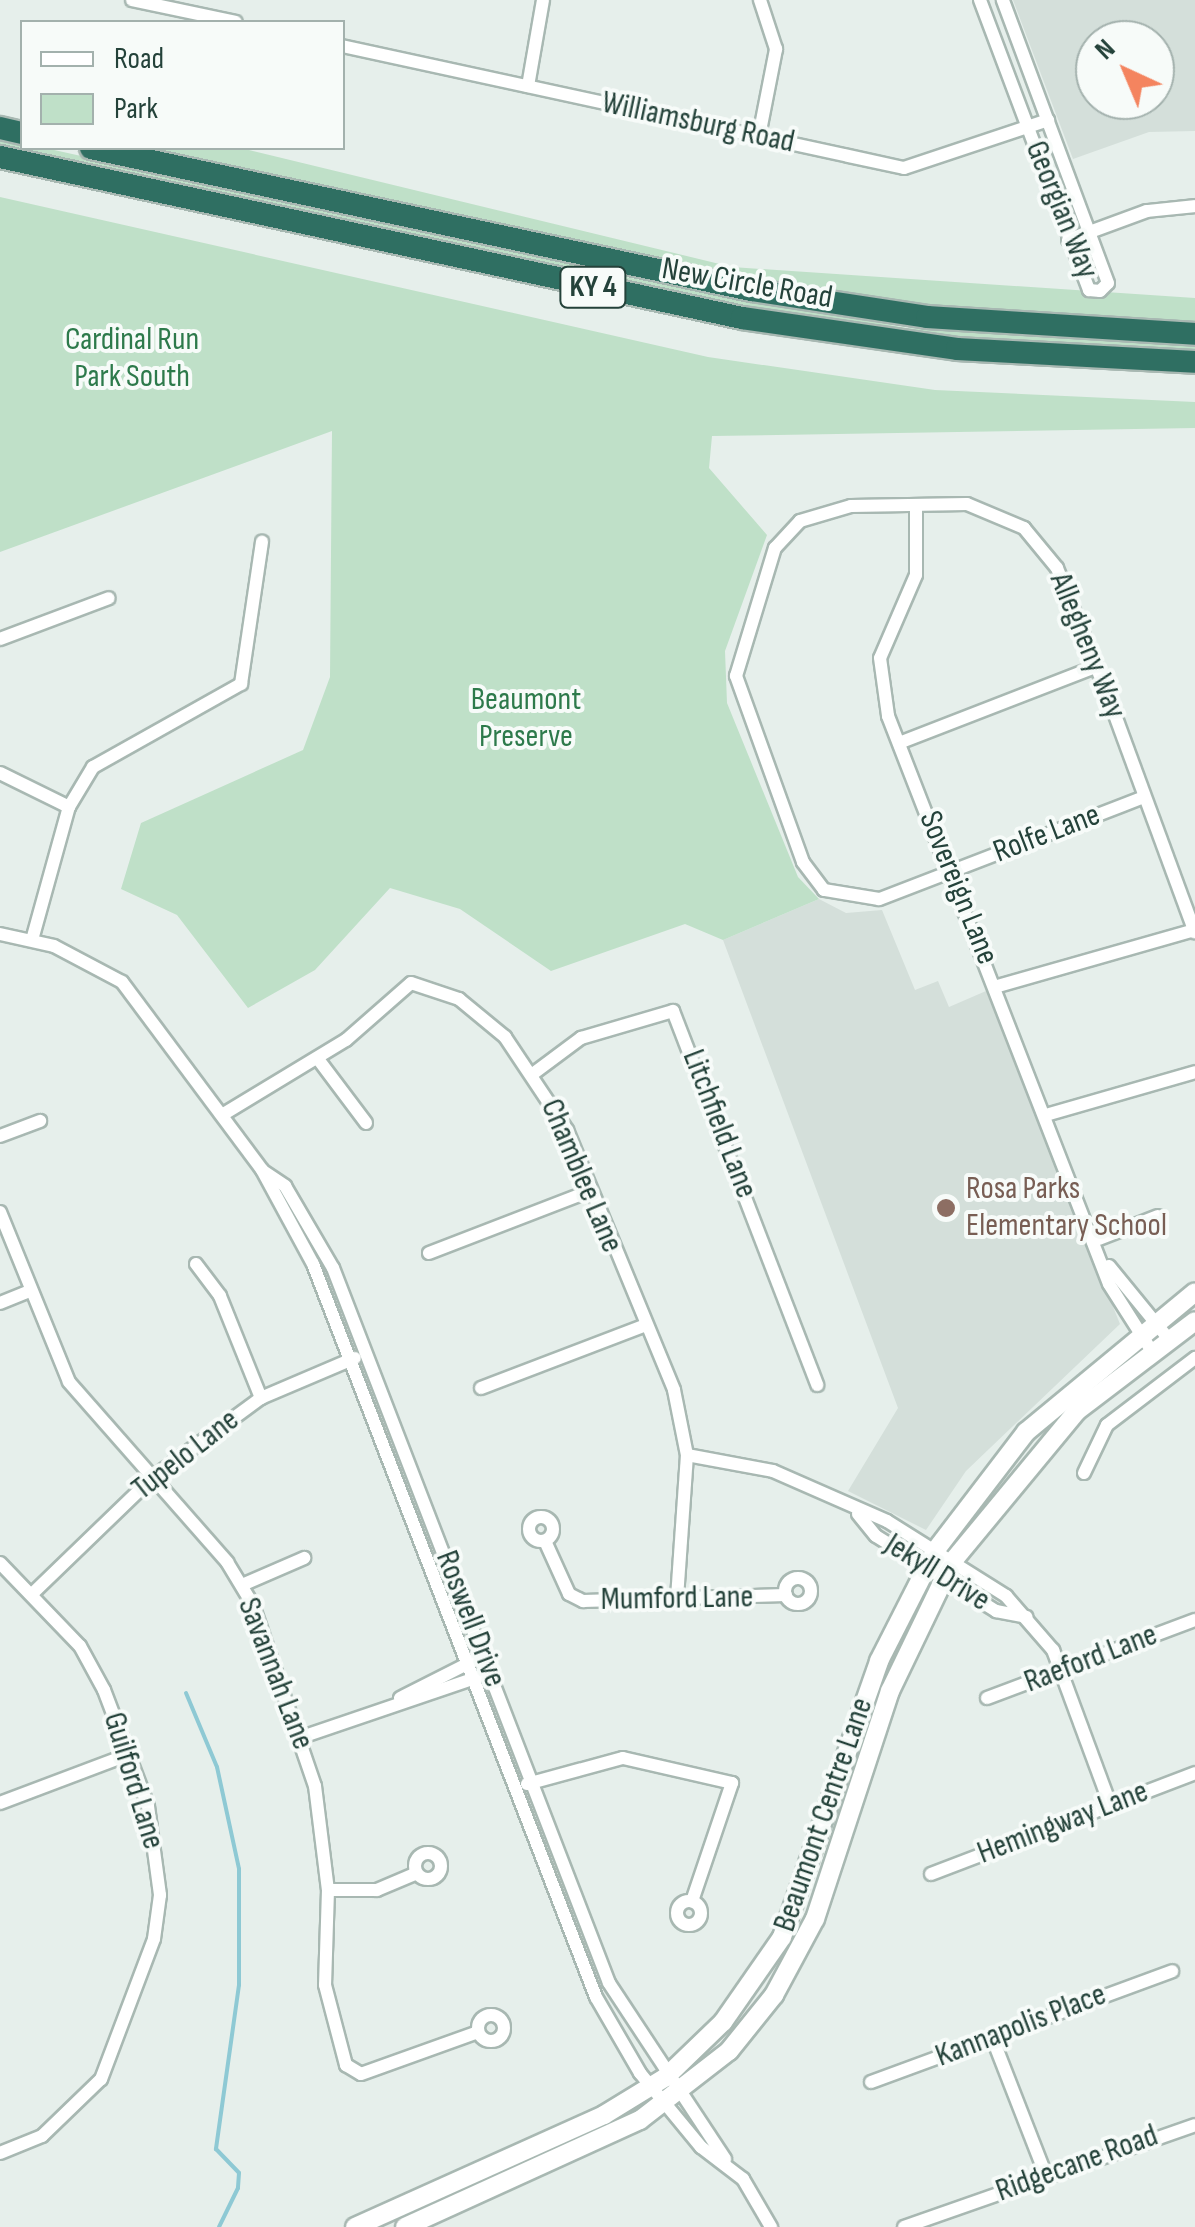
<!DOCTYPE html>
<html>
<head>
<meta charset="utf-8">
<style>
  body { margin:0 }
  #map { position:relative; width:1195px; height:2227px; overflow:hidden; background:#e6efeb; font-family:"Sofia Sans Condensed",sans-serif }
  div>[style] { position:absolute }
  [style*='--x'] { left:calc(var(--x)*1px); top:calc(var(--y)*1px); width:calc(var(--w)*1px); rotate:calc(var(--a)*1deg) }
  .built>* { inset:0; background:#d4dfda }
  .green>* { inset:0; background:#bfe0c8 }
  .stream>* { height:4px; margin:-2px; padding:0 2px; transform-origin:2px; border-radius:2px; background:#8ec9d4 }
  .roads { filter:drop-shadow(2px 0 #a8b8b2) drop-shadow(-2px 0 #a8b8b2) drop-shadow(0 2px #a8b8b2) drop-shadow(0 -2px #a8b8b2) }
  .street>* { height:12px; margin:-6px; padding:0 6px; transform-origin:6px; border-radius:6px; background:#fff }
  .street>.ring { margin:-6px; padding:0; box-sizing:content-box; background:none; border:12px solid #fff; border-radius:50% }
  .secondary>* { height:18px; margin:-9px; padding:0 9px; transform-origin:9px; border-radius:9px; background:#fff }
  .highway>* { height:22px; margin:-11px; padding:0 11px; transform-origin:11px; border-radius:11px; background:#2f6f62 }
  .dots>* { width:28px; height:28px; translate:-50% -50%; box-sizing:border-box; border:5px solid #f7fbf9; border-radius:50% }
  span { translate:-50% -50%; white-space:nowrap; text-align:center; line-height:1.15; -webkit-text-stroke:8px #f7fbf9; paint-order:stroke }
  .shield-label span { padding:2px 8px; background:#f7fbf9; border:2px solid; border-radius:8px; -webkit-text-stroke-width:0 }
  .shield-label { font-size:30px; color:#24423a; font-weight:700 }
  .street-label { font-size:32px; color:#24423a }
  .park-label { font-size:32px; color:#2d7a4b }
  .education-label { font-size:32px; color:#785e54 }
  .left { translate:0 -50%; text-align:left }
  .legend { position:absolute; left:20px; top:20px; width:325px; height:130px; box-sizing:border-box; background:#f7fbf9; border:2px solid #a3b1ad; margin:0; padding:12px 18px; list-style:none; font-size:30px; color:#24423a }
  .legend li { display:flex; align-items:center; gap:20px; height:50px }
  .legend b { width:50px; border:2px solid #a3b1ad }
  .north { position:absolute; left:1075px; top:20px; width:100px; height:100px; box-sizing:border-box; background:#f7fbf9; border:2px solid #a3b1ad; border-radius:50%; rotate:316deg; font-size:28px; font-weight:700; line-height:40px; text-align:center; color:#24423a }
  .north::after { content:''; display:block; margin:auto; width:35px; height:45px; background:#f4845f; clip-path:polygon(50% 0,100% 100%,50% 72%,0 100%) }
</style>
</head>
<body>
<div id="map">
  <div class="built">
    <div style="clip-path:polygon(evenodd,1013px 0,1195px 0,1195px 131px,1149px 132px,1073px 159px,1013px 0,1095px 40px,1155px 40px,1155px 100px,1095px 100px,1095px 40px)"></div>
    <div style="clip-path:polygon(819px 899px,846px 913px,882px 910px,915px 990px,938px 981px,949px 1007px,986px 991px,1120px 1324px,966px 1471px,926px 1530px,848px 1491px,898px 1408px,723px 940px)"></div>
  </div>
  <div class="green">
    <div style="clip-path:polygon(0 138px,631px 278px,907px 328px,1195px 343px,1195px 354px,906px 337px,695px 302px,0 150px)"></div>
    <div style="clip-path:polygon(133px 148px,241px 148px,732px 267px,1195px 298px,1195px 324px,920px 305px,730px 278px)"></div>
    <div style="clip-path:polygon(0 197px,708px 357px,935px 390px,1195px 402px,1195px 428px,712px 436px,709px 468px,767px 535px,725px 651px,727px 703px,798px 877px,819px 899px,723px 940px,685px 924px,551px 971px,460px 909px,390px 888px,315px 970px,248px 1008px,177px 915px,121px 889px,141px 823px,303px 750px,330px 677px,332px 431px,0 552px)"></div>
  </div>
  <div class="stream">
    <div style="--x:186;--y:1693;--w:80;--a:67.3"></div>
    <div style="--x:217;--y:1767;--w:104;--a:77.8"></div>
    <div style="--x:239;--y:1869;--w:116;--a:90"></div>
    <div style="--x:239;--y:1985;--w:166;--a:98"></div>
    <div style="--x:216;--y:2149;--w:33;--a:46"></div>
    <div style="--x:239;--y:2173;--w:15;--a:94"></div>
    <div style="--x:238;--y:2188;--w:43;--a:116"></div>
  </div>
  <div class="roads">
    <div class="street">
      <div style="--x:132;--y:0;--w:106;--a:11.9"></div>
      <div style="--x:980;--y:0;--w:310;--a:69.4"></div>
      <div style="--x:1089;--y:290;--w:11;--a:5"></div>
      <div style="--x:1100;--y:291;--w:11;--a:-45"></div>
      <div style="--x:1108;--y:283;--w:302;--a:-110.4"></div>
      <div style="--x:342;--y:46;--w:575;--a:12.25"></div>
      <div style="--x:904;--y:168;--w:152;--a:-18.4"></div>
      <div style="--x:528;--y:86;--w:87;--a:-80.1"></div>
      <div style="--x:759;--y:136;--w:89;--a:-78.9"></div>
      <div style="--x:776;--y:49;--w:52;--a:-108.1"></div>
      <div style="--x:1068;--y:240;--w:84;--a:-20.2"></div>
      <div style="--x:1147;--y:211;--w:48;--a:-5.9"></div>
      <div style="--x:916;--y:505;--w:70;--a:90"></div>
      <div style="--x:916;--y:575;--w:90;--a:113.4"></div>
      <div style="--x:880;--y:658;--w:59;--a:82.1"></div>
      <div style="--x:888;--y:716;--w:609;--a:68.74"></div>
      <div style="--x:1109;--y:1284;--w:78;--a:57.5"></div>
      <div style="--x:0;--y:639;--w:116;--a:-20.6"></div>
      <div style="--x:899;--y:743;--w:210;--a:-21.2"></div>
      <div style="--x:0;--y:773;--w:77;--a:26.2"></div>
      <div style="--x:1144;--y:797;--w:284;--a:158.9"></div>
      <div style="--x:879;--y:899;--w:56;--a:-170.7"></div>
      <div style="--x:824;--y:890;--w:35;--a:-127"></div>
      <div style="--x:803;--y:862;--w:198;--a:-109.8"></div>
      <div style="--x:736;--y:676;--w:134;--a:-73.1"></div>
      <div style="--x:775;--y:548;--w:37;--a:-47"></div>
      <div style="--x:800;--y:521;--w:53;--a:-16.4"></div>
      <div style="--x:851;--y:506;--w:116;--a:-1"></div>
      <div style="--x:967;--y:504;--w:62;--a:22.8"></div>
      <div style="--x:1024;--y:528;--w:52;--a:50.5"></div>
      <div style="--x:1057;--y:568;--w:138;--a:68.3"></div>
      <div style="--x:1108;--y:696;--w:252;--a:69.8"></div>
      <div style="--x:0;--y:934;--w:55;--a:12.5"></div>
      <div style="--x:54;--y:946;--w:77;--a:27.9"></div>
      <div style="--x:122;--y:982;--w:234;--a:53.3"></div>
      <div style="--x:262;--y:1170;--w:107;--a:61.5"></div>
      <div style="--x:313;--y:1264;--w:786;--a:68.89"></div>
      <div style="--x:596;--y:1997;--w:88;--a:59.9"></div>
      <div style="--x:640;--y:2073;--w:96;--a:50.5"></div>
      <div style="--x:701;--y:2147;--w:53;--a:37.3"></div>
      <div style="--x:743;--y:2179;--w:56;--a:59.7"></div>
      <div style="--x:32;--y:940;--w:138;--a:-74.5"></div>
      <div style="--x:69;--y:807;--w:47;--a:-59"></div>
      <div style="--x:93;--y:767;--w:170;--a:-29.3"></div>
      <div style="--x:241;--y:684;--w:144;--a:-81.6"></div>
      <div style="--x:998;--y:986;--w:204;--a:-15.9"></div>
      <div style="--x:318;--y:1059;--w:80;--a:53.1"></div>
      <div style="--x:534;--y:1073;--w:59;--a:-36.7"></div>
      <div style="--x:581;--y:1038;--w:96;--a:-16.4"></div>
      <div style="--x:673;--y:1011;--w:401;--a:68.9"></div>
      <div style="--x:1049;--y:1114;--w:152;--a:-16"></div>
      <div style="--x:222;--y:1115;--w:145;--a:-31.2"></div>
      <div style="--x:346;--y:1040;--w:86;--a:-41.2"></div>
      <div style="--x:411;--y:983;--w:51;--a:18.4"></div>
      <div style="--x:459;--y:999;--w:60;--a:39.6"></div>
      <div style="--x:505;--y:1037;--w:112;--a:56.3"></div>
      <div style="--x:567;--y:1130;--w:281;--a:67.6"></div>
      <div style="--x:674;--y:1390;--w:66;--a:78.7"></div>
      <div style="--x:687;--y:1455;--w:144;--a:94"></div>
      <div style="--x:0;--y:1136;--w:43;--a:-20.6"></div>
      <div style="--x:263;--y:1171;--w:27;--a:34"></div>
      <div style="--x:285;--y:1186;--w:95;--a:59.7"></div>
      <div style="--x:333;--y:1268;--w:766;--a:68.89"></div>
      <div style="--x:609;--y:1983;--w:211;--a:56.6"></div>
      <div style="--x:0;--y:1212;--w:183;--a:67.9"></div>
      <div style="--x:69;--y:1382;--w:240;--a:48.7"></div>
      <div style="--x:227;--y:1562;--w:50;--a:58.8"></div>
      <div style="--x:253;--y:1605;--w:191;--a:71.1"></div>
      <div style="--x:315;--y:1786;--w:105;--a:82.9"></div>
      <div style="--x:328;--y:1890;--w:95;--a:91.8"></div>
      <div style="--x:325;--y:1985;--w:83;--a:75.3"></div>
      <div style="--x:346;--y:2065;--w:17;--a:31"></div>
      <div style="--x:361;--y:2074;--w:124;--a:-19.7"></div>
      <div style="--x:1099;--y:1239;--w:63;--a:-21.3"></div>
      <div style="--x:429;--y:1253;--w:173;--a:-21.1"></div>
      <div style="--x:196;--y:1264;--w:40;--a:53"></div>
      <div style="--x:220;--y:1296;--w:110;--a:68.1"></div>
      <div style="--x:1109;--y:1266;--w:93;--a:50.7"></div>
      <div style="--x:0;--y:1303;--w:32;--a:-22"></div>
      <div style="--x:481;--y:1388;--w:173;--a:-20.9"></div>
      <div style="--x:687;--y:1455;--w:87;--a:10.5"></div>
      <div style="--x:773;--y:1471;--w:124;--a:23.7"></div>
      <div style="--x:887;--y:1521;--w:141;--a:32.2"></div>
      <div style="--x:1006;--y:1596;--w:72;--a:49"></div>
      <div style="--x:1053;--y:1650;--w:164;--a:69.7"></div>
      <div style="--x:1084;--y:1473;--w:53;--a:-64.4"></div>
      <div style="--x:1107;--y:1425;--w:111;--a:-37.3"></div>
      <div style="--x:858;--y:1514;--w:28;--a:51"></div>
      <div style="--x:876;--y:1536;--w:142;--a:32"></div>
      <div style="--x:996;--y:1611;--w:31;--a:11"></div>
      <div class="ring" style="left:529px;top:1517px;width:12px;height:12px"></div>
      <div style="--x:545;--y:1541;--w:58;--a:65.6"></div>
      <div style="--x:569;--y:1594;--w:16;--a:27"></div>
      <div style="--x:583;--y:1601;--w:203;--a:-1.7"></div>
      <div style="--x:0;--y:1563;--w:115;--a:46.1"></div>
      <div style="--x:80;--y:1646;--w:50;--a:61.4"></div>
      <div style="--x:104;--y:1690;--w:124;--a:69.2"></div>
      <div style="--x:148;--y:1806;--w:90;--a:82.3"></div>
      <div style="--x:160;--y:1895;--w:44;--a:97.8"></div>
      <div style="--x:154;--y:1939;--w:150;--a:110.7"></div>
      <div style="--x:101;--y:2079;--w:82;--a:136"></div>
      <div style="--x:42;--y:2136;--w:45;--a:158"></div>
      <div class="ring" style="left:785px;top:1578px;width:14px;height:14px"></div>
      <div style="--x:242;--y:1585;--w:68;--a:-23.5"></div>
      <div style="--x:32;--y:1594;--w:167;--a:-44"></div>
      <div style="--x:152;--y:1478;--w:135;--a:-36.3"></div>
      <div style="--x:261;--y:1398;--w:102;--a:-23.1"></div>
      <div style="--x:400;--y:1698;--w:84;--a:-26.9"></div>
      <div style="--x:987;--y:1698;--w:222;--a:-20.6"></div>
      <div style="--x:302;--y:1737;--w:186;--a:-18.8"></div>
      <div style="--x:527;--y:1784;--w:99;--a:-15.2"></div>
      <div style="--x:623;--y:1758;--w:112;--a:12.9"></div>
      <div style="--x:732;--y:1783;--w:125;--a:108.7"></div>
      <div style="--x:0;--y:1803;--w:136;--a:-20.7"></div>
      <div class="ring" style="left:415px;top:1853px;width:14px;height:14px"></div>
      <div style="--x:931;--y:1874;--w:283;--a:-20.9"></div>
      <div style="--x:328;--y:1890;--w:49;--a:0"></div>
      <div style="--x:377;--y:1890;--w:43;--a:-23"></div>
      <div class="ring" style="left:677px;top:1901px;width:12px;height:12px"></div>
      <div class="ring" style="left:478px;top:2015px;width:14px;height:14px"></div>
      <div style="--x:992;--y:2037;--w:146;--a:68.7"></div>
      <div style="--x:871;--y:2082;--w:321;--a:-20.2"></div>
      <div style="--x:904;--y:2227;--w:308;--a:-19.3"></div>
    </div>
    <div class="secondary">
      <div style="--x:355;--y:2227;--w:273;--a:-24.2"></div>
      <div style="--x:604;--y:2115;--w:73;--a:-31.5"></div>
      <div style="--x:666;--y:2077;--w:79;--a:-44"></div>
      <div style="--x:723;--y:2022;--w:103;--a:-55.2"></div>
      <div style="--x:782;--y:1937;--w:293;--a:-70.6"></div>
      <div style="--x:879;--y:1661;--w:123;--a:-63"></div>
      <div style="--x:935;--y:1551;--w:150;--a:-52.6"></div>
      <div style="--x:1026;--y:1432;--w:219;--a:-39.6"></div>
      <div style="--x:405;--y:2227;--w:258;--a:-24.5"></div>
      <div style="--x:640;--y:2120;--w:113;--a:-37.8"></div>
      <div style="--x:729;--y:2051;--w:72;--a:-51.2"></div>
      <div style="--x:774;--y:1995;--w:86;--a:-61.7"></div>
      <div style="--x:815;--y:1919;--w:240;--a:-71.8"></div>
      <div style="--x:890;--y:1691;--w:143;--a:-64.3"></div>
      <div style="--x:952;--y:1562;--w:196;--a:-50.4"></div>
      <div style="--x:1077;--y:1411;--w:148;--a:-37.3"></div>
    </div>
    <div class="highway">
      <div style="--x:0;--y:128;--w:23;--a:13"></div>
      <div style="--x:91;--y:148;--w:675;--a:12.14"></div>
      <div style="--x:751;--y:290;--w:178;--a:8.7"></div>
      <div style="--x:927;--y:317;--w:269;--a:3.6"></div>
      <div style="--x:0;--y:157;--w:759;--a:12.24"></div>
      <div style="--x:742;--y:318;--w:217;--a:8.2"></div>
      <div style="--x:957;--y:349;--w:238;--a:3.1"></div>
    </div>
  </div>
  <div class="dots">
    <div style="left:946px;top:1208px;background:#8d6e63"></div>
  </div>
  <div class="shield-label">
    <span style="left:593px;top:287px">KY 4</span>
  </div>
  <div class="street-label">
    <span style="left:698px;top:123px;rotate:12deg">Williamsburg Road</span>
    <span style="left:1061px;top:210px;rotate:68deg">Georgian Way</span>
    <span style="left:747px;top:284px;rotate:10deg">New Circle Road</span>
    <span style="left:1087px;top:646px;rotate:68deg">Allegheny Way</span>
    <span style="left:1047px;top:834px;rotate:-21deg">Rolfe Lane</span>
    <span style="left:958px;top:888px;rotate:68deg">Sovereign Lane</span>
    <span style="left:719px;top:1124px;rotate:69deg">Litchfield Lane</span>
    <span style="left:581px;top:1176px;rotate:67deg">Chamblee Lane</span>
    <span style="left:186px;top:1455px;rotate:-38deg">Tupelo Lane</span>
    <span style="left:937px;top:1573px;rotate:32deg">Jekyll Drive</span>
    <span style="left:677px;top:1599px;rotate:-1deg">Mumford Lane</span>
    <span style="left:470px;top:1619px;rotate:69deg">Roswell Drive</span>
    <span style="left:1091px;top:1659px;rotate:-21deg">Raeford Lane</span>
    <span style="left:275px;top:1674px;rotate:69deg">Savannah Lane</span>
    <span style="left:133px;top:1781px;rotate:73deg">Guilford Lane</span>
    <span style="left:824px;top:1815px;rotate:-71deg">Beaumont Centre Lane</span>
    <span style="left:1063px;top:1823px;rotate:-21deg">Hemingway Lane</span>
    <span style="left:1021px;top:2026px;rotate:-21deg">Kannapolis Place</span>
    <span style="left:1077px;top:2164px;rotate:-20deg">Ridgecane Road</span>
  </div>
  <div class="park-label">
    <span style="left:132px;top:359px">Cardinal Run<br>Park South</span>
    <span style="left:526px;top:719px">Beaumont<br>Preserve</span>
  </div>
  <div class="education-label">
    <span class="left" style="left:966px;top:1208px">Rosa Parks<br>Elementary School</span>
  </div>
  <ul class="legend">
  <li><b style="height:12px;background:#fff"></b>Road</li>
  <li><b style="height:28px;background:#bfe0c8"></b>Park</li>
  </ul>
  <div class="north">N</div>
</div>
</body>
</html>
